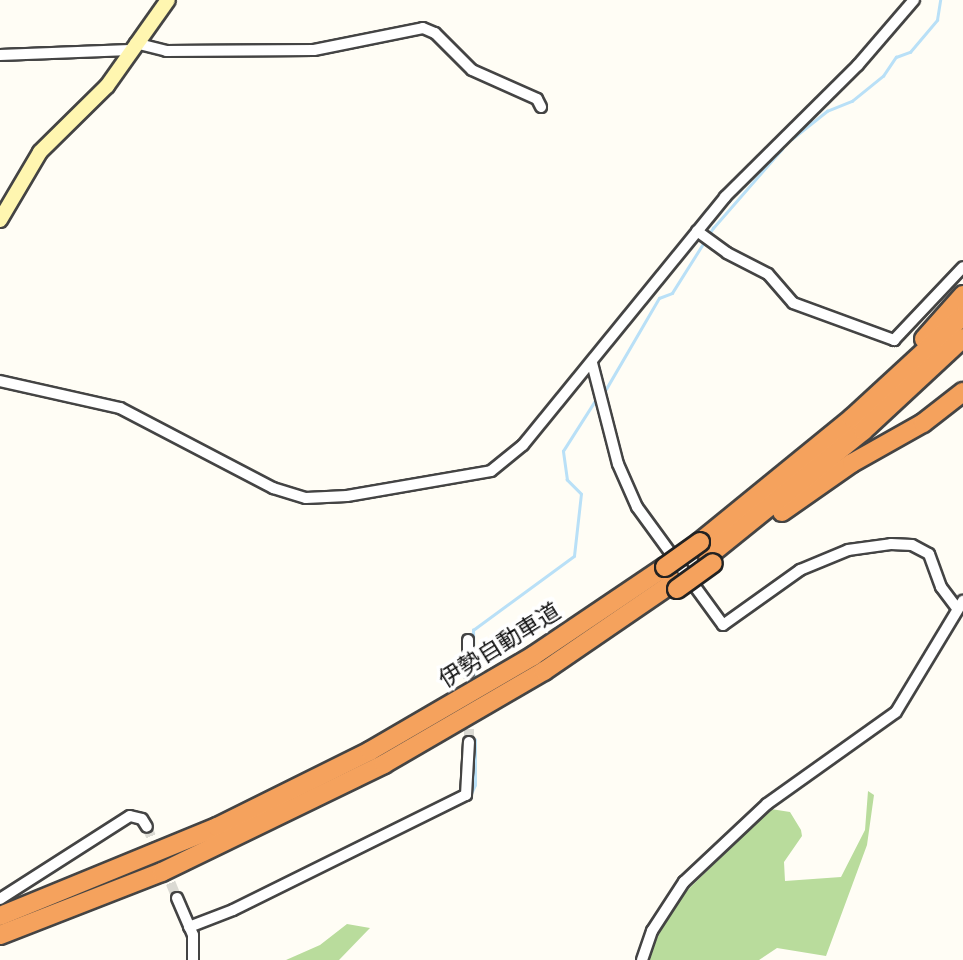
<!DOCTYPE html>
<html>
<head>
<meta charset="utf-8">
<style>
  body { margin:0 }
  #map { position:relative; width:963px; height:960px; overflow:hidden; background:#fffdf5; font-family:"Roboto Serif","Noto Sans JP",serif }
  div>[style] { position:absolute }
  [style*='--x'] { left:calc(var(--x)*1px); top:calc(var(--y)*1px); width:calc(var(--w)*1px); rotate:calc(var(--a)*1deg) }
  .forest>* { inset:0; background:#b9dc9c }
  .stream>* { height:2.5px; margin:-1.25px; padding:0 1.25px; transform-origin:1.25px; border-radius:1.25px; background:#b9e0f7 }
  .minor-tunnel>* { height:10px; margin-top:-5px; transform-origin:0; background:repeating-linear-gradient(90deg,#dbdad3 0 10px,transparent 0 15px) }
  .roads { filter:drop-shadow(2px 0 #444) drop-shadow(-2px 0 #444) drop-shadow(0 2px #444) drop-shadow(0 -2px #444) }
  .minor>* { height:10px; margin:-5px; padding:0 5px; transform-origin:5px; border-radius:5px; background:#fff }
  .secondary>* { height:14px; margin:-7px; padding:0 7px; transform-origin:7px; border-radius:7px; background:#fff6b0 }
  .motorway>* { height:18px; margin:-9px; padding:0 9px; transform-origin:9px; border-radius:9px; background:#f5a25d }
  .bridges { filter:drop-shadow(2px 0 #222) drop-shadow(-2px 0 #222) drop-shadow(0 2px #222) drop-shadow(0 -2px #222) }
  .motorway-bridge>* { height:18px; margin:-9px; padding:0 9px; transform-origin:9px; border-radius:9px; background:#f5a25d }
  span { translate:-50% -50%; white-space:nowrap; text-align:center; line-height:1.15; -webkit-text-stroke:7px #fff; paint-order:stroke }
  .street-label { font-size:23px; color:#111 }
</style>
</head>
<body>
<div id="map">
  <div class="forest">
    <div style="clip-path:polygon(868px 791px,874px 795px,867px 845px,826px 956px,777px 948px,759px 960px,648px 960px,670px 907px,771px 809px,790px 812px,801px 830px,802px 836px,784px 862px,785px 881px,841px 877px,865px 830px)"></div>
    <div style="clip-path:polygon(347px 924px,370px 928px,339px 960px,286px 960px,320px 945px)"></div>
  </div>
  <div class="stream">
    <div style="--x:792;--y:139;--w:45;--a:-38.7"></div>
    <div style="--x:827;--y:111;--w:27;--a:-22"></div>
    <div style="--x:852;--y:101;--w:40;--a:-39"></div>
    <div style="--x:883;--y:76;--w:23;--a:-56"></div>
    <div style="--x:896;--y:57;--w:15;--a:-20"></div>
    <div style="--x:910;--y:52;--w:42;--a:-49.8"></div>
    <div style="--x:937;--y:20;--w:20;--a:-81"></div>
    <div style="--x:606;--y:389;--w:105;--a:-59.8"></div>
    <div style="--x:659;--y:298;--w:14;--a:-21"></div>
    <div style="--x:672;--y:293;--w:77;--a:-57.8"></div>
    <div style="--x:713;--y:228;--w:105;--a:-48.9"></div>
    <div style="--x:474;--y:682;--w:52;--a:-91.1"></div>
    <div style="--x:473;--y:630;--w:125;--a:-36.2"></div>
    <div style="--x:574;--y:556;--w:62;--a:-83.6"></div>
    <div style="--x:581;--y:494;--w:20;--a:-135"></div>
    <div style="--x:567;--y:480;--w:29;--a:-98"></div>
    <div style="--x:563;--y:451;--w:65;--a:-57.5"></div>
    <div style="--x:469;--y:798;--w:14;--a:-65"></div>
    <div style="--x:475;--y:785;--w:45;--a:-90"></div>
    <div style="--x:259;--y:902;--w:220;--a:-26.1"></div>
    <div style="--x:197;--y:936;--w:14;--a:86"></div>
  </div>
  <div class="minor-tunnel">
    <div style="--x:469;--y:714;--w:28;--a:90"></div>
    <div style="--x:147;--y:827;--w:30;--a:67"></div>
    <div style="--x:165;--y:869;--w:31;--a:68"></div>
  </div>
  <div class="roads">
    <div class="minor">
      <div style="--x:135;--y:43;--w:32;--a:14"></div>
      <div style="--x:166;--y:51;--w:148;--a:-0.4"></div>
      <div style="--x:314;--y:50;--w:111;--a:-11.4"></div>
      <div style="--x:423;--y:28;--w:13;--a:23"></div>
      <div style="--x:435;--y:33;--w:52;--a:45"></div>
      <div style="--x:472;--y:70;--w:71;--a:24"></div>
      <div style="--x:537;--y:99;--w:9;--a:63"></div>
      <div style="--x:0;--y:55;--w:130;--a:-2.2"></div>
      <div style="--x:697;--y:231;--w:37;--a:36"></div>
      <div style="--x:727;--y:253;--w:46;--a:27.1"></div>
      <div style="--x:768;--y:274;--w:38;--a:49"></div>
      <div style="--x:793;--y:303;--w:108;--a:20.1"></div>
      <div style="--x:894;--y:340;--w:100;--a:-46.6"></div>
      <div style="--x:592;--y:363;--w:104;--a:75.6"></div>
      <div style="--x:618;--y:464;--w:47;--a:66.2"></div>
      <div style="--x:637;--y:507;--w:146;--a:53.9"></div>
      <div style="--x:723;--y:625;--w:95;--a:-35.5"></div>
      <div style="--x:800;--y:570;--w:52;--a:-22.6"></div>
      <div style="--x:848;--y:550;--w:43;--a:-7.9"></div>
      <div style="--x:891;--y:544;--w:21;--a:3"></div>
      <div style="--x:912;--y:545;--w:19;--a:28"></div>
      <div style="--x:929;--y:554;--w:35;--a:70"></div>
      <div style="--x:941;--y:587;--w:26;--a:53"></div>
      <div style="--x:0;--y:381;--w:123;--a:12.7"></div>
      <div style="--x:120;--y:408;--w:173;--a:27.6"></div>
      <div style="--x:273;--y:488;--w:34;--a:17"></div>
      <div style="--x:306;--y:498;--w:41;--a:-2.8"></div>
      <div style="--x:347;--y:496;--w:146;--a:-9.8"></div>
      <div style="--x:491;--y:471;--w:41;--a:-39.1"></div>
      <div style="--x:523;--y:445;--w:320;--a:-50.8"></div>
      <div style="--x:725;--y:197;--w:187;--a:-44.8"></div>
      <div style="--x:858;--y:65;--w:86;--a:-49.3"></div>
      <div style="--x:468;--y:640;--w:32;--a:90"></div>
      <div style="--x:177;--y:898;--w:40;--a:66.6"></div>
      <div style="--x:193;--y:935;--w:25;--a:90"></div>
      <div style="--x:0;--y:899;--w:154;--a:-32.6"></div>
      <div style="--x:130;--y:816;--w:12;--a:14"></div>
      <div style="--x:142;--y:819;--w:9;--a:58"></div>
      <div style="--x:189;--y:927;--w:47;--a:-21.1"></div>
      <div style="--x:233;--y:910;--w:260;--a:-26.3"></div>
      <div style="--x:466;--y:795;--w:53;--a:-86.8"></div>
      <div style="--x:642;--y:960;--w:31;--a:-71"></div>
      <div style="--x:652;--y:931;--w:59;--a:-56.9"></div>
      <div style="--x:684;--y:882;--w:114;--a:-43.2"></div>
      <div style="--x:767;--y:804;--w:158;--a:-35.5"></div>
      <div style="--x:896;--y:712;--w:130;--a:-58.9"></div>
    </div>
    <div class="secondary">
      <div style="--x:0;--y:220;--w:79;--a:-59.5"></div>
      <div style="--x:40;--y:152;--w:94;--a:-44.6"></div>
      <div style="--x:107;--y:86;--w:105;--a:-54.7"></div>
    </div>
    <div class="motorway">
      <div style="--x:924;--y:339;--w:59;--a:-48.4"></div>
      <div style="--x:782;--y:512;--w:85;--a:-35"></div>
      <div style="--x:852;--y:463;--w:81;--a:-29.4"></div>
      <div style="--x:923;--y:423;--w:51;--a:-37.8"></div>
      <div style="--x:700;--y:542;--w:196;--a:-39.2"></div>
      <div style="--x:852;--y:418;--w:151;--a:-42.6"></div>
      <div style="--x:708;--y:556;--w:199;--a:-38.9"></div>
      <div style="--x:863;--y:431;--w:137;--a:-42.9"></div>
      <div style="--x:0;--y:916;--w:235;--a:-22.3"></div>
      <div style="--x:217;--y:827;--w:171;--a:-26.4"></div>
      <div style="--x:370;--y:751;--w:189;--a:-30.2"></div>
      <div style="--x:533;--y:656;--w:159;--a:-34"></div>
      <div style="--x:0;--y:935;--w:174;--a:-21.3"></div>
      <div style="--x:162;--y:872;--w:247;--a:-25.9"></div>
      <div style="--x:384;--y:764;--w:185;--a:-30.2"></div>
      <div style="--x:544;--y:671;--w:158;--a:-34.4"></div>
    </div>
  </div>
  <div class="bridges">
    <div class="motorway-bridge">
      <div style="--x:665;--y:567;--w:43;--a:-35.5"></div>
      <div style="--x:677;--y:589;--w:44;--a:-35.8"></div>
    </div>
  </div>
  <div class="street-label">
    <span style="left:500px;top:646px;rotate:-32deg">伊勢自動車道</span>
  </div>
</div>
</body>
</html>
